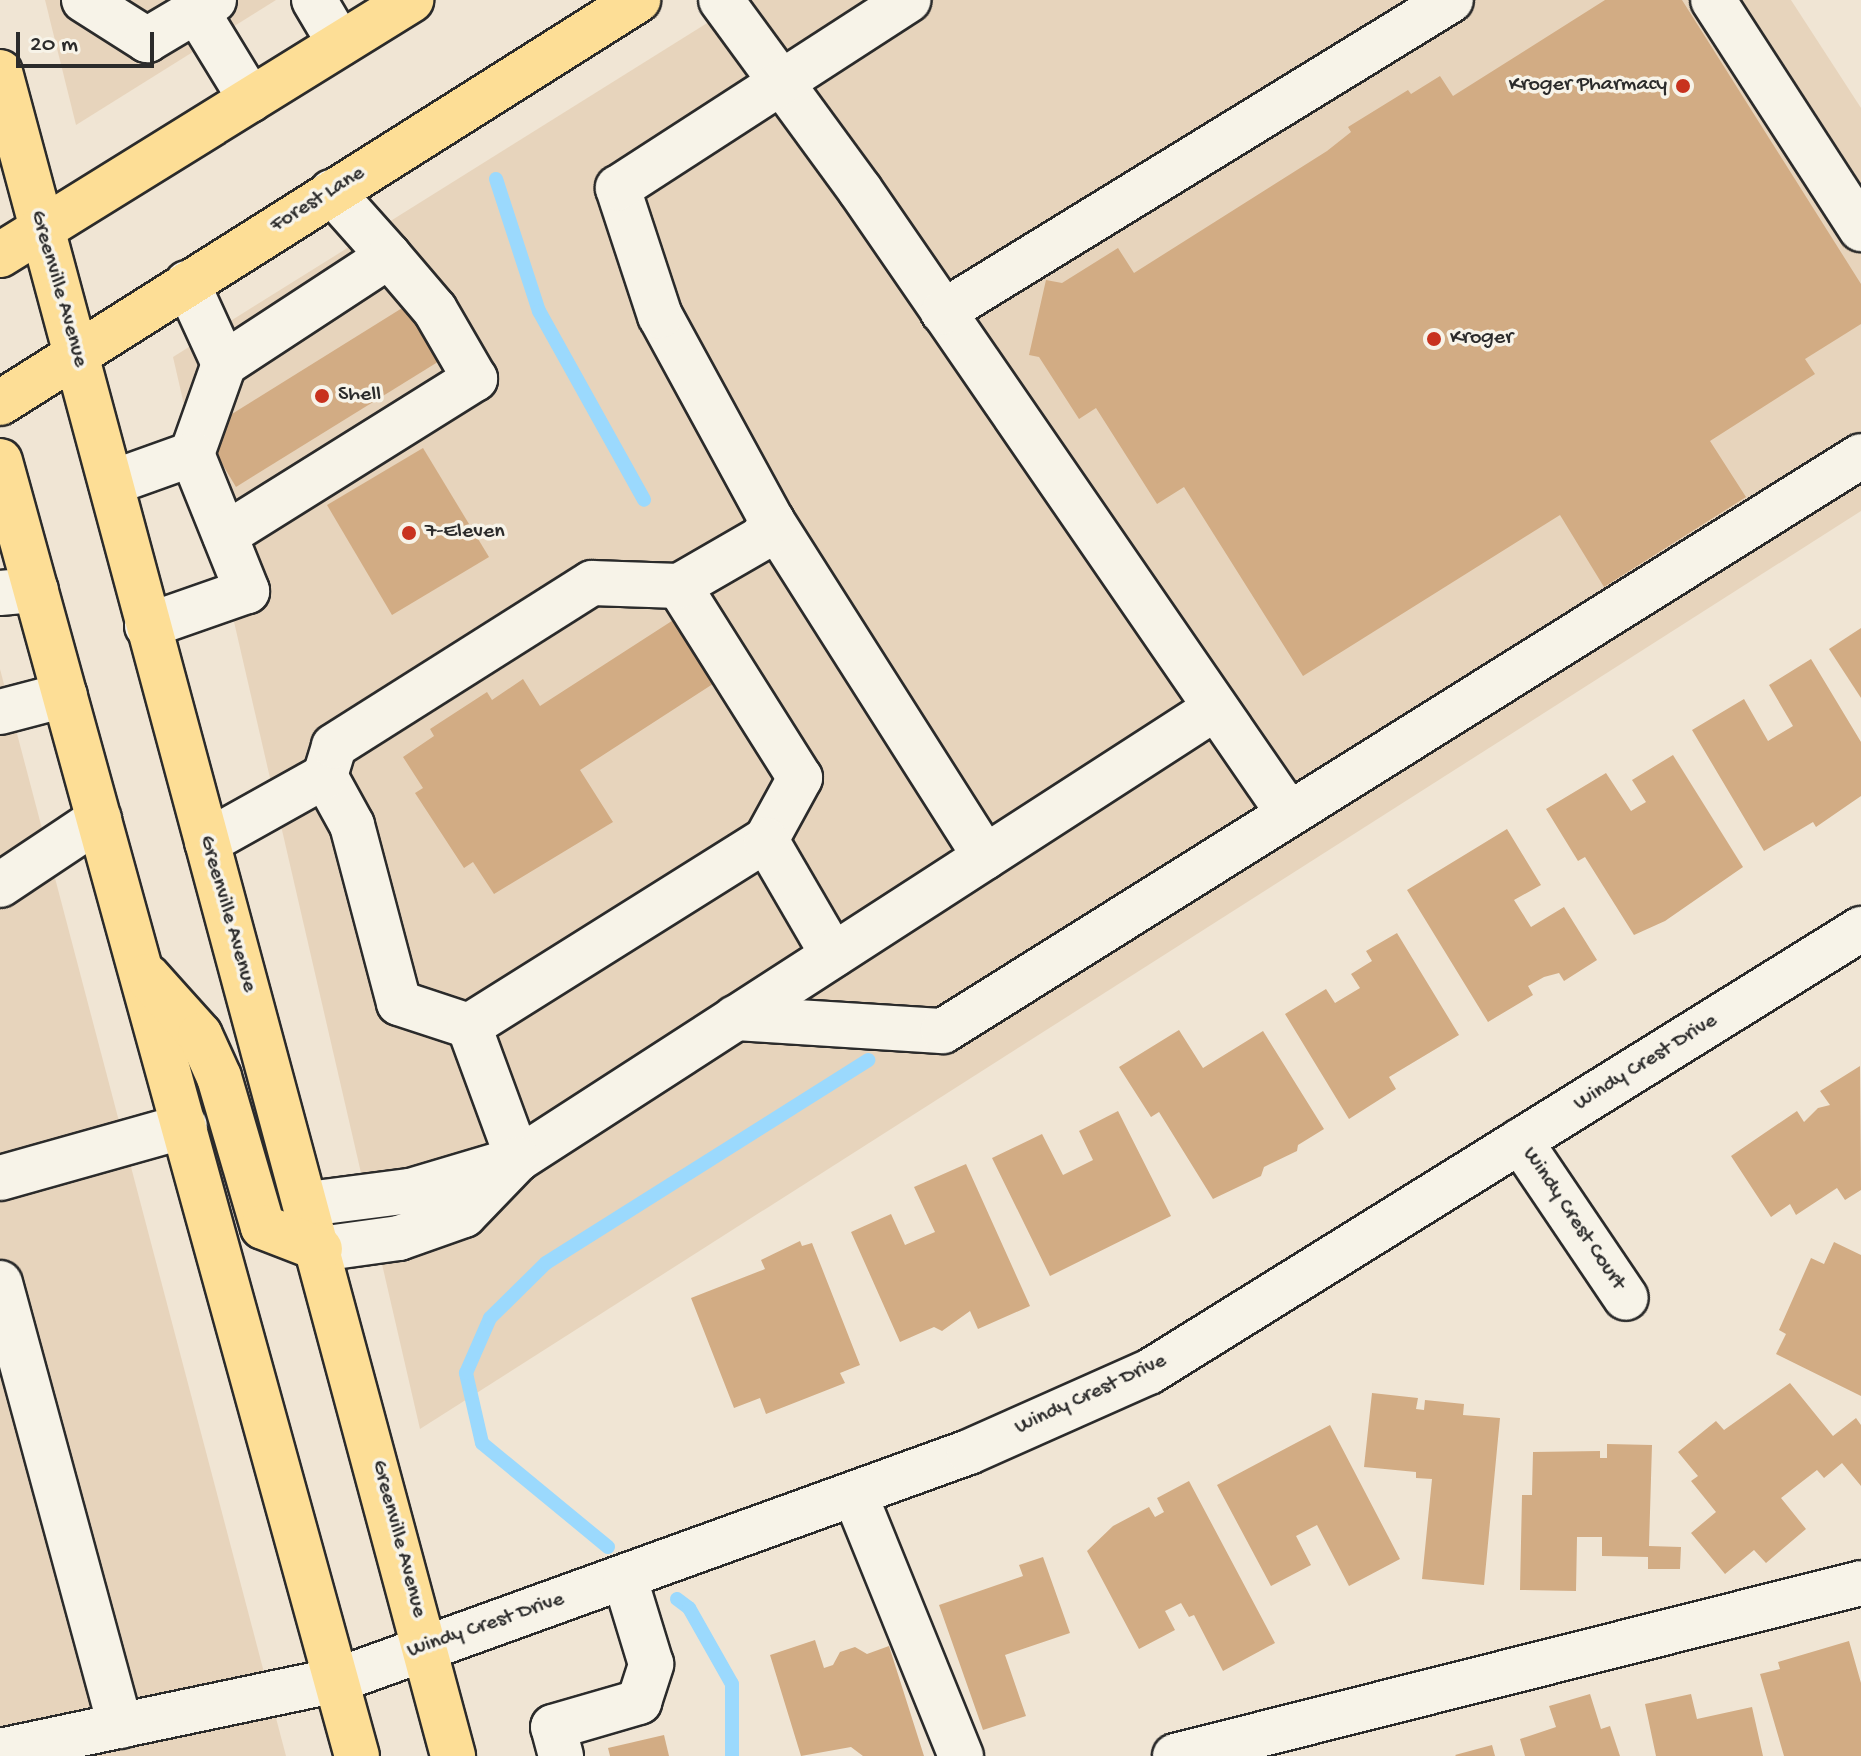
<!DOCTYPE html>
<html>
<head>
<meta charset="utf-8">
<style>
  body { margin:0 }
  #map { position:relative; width:1861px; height:1756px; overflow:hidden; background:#f0e5d4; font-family:"Gochi Hand",sans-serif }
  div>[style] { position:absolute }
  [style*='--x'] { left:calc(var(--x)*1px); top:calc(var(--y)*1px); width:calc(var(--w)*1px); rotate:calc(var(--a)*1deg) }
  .built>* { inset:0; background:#e7d4bc }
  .stream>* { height:14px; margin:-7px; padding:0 7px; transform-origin:7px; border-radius:7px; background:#9bd9fd }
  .building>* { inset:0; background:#d2ac84 }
  .roads { filter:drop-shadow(2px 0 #2b2b2b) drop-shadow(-2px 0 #2b2b2b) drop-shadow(0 2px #2b2b2b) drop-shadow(0 -2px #2b2b2b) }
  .minor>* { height:44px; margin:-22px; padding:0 22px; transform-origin:22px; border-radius:22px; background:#f7f3e8 }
  .major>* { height:44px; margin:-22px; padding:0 22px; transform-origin:22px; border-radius:22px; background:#fdde96 }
  .dots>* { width:22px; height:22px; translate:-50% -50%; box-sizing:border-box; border:4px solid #f7f3e8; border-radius:50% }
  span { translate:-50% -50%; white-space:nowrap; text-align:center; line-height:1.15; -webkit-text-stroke:7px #f7f3e8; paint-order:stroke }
  .poi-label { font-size:22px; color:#2b2b2b }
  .right { translate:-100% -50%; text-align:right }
  .left { translate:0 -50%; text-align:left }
  .street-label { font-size:22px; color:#2b2b2b }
  .scale { position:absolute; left:16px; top:32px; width:138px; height:36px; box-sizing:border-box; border:4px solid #2b2b2b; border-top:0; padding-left:10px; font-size:24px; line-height:28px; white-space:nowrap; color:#2b2b2b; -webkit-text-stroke:6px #f7f3e8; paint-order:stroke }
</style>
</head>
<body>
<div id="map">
  <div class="built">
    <div style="clip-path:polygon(45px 0,276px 0,76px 125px)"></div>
    <div style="clip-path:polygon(744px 0,1791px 0,1861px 108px,1861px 511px,420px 1429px,173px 357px)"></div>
    <div style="clip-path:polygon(0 669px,286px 1756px,0 1756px)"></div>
  </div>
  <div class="stream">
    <div style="--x:496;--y:179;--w:139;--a:72"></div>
    <div style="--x:539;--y:311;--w:216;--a:60.9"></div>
    <div style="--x:608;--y:1547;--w:163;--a:-140.5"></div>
    <div style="--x:482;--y:1443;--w:72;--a:-102.9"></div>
    <div style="--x:466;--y:1373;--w:60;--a:-66.4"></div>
    <div style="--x:490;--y:1318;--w:78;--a:-44.5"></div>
    <div style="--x:546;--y:1263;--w:381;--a:-32.2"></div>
    <div style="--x:677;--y:1599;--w:15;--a:37"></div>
    <div style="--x:689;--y:1608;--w:87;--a:60.5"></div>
    <div style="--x:732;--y:1684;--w:72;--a:90"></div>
  </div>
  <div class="building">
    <div style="clip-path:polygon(1605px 0,1682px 0,1861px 284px,1861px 324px,1805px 359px,1815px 374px,1710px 441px,1746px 497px,1604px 587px,1560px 515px,1303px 676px,1184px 487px,1157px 504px,1096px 408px,1079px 419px,1039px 357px,1029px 355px,1046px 280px,1062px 283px,1118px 248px,1134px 273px,1327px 151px,1351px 132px,1348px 127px,1408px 90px,1411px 94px,1440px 76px,1453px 96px)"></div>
    <div style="clip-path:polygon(407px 305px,441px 360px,236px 487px,203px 432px)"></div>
    <div style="clip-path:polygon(423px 448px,489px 557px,392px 615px,327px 505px)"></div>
    <div style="clip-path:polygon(678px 617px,719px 680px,580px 770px,613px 822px,494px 894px,473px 862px,464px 868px,415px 793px,423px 788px,403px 757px,434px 736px,430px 729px,487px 692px,492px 700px,523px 679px,540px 706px)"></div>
    <div style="clip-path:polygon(1861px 628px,1861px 698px,1829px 649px)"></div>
    <div style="clip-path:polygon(1811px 659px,1861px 742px,1861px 796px,1816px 827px,1813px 822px,1764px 851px,1692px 730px,1744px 699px,1768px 741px,1793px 726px,1769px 685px)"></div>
    <div style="clip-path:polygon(1673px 755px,1743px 867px,1665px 921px,1634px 935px,1585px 857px,1578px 861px,1546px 809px,1606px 773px,1631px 811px,1646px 802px,1632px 780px)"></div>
    <div style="clip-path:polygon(1507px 829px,1541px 885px,1514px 900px,1531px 927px,1564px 907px,1597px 960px,1564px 981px,1559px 973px,1544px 977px,1528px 986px,1533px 995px,1488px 1022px,1407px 890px)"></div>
    <div style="clip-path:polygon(1397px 933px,1459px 1035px,1389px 1077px,1396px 1089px,1349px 1119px,1285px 1014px,1326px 989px,1335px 1003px,1360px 988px,1351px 974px,1372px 961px,1366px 951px)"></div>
    <div style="clip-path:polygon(1179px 1030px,1203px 1068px,1263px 1031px,1324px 1129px,1298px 1145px,1297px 1151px,1264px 1167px,1261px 1176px,1213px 1199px,1159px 1112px,1151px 1117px,1119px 1067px)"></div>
    <div style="clip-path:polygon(1860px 1066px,1861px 1190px,1845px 1200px,1837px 1188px,1796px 1215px,1790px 1204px,1771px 1217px,1731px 1156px,1797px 1111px,1804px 1122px,1818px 1108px,1830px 1105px,1820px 1091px)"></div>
    <div style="clip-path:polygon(1118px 1111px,1171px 1216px,1050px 1276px,992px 1158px,1042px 1134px,1063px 1175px,1093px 1160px,1079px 1131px)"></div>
    <div style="clip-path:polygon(966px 1164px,1030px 1306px,978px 1329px,970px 1311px,942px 1331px,934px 1327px,900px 1342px,851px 1232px,891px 1214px,905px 1245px,935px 1232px,914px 1187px)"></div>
    <div style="clip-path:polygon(800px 1241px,802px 1246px,812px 1243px,860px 1365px,840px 1373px,845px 1383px,766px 1414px,760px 1398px,734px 1408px,691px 1298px,765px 1269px,761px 1260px)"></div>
    <div style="clip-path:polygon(1834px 1242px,1861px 1255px,1861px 1396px,1776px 1354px,1786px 1334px,1779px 1330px,1811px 1258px,1824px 1264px)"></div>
    <div style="clip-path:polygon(1790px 1383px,1833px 1436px,1856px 1418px,1861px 1425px,1861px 1486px,1842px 1463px,1824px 1478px,1817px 1470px,1781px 1498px,1806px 1529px,1766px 1563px,1754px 1550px,1725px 1574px,1691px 1533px,1716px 1512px,1691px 1481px,1698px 1476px,1678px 1452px,1716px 1421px,1724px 1430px)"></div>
    <div style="clip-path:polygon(1372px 1393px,1418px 1398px,1416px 1409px,1424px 1410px,1425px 1400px,1464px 1404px,1463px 1415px,1500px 1418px,1484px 1585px,1422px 1579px,1432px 1479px,1416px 1478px,1416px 1472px,1364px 1467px)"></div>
    <div style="clip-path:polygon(1330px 1425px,1400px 1559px,1349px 1586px,1317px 1525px,1296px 1536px,1311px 1565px,1271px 1586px,1217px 1485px)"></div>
    <div style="clip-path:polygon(1607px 1444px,1652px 1445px,1649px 1546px,1681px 1547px,1680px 1569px,1648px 1569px,1648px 1557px,1602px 1556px,1602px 1537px,1577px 1537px,1576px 1591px,1520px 1590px,1522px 1495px,1532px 1495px,1533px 1452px,1600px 1451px,1600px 1458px,1607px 1458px)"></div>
    <div style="clip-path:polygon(1189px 1481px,1275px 1643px,1223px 1671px,1194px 1615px,1189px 1617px,1181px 1603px,1165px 1611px,1175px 1630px,1139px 1649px,1087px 1551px,1113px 1526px,1149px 1507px,1155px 1517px,1164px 1512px,1157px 1498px)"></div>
    <div style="clip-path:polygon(1043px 1557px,1070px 1633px,1005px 1655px,1026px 1716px,983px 1730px,939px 1605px,1023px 1576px,1019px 1565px)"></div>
    <div style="clip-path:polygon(815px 1640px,824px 1668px,833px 1665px,840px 1652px,855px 1647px,867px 1654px,889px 1646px,924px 1756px,863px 1756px,851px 1747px,801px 1756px,770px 1655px)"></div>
    <div style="clip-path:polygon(1849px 1641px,1861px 1683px,1861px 1756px,1784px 1756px,1760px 1674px,1780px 1669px,1778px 1662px)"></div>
    <div style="clip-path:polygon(1590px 1694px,1601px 1729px,1610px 1726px,1620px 1756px,1525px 1756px,1520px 1739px,1556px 1727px,1549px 1706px)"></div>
    <div style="clip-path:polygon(1691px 1694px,1697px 1719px,1752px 1707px,1763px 1756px,1656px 1756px,1645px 1704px)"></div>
    <div style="clip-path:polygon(664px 1735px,669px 1756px,610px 1756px,608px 1748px)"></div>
    <div style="clip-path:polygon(1492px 1745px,1495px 1756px,1456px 1756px,1455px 1755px)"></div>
  </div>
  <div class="roads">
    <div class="minor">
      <div style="--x:84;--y:0;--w:75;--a:32.4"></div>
      <div style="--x:147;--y:40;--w:78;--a:-30.8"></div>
      <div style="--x:314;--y:0;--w:51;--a:59.4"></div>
      <div style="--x:721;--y:0;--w:235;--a:53.8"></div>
      <div style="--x:860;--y:190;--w:757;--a:55.49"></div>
      <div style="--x:1713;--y:0;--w:273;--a:57.1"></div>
      <div style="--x:196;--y:10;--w:105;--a:58.6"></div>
      <div style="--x:187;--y:283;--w:89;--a:65.4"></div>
      <div style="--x:224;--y:364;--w:96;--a:109.6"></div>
      <div style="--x:943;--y:312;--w:596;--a:-31.56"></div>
      <div style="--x:224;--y:364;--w:197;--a:-33.2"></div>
      <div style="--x:389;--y:256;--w:86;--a:-131.7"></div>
      <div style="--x:111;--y:483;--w:86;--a:-19.7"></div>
      <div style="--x:192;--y:454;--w:148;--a:68.1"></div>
      <div style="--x:247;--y:591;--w:106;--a:160.7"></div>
      <div style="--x:772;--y:521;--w:398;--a:57.6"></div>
      <div style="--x:225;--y:535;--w:295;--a:-32"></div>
      <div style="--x:475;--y:379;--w:80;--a:-120.1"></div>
      <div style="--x:435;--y:310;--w:71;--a:-130.4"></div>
      <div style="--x:0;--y:593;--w:36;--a:-5"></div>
      <div style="--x:0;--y:712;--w:67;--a:-14.7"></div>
      <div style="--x:325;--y:776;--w:56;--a:61.1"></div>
      <div style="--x:352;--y:825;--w:184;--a:75.2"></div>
      <div style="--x:399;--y:1003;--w:74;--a:18.2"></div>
      <div style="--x:469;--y:1026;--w:350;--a:-32.1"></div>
      <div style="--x:766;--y:840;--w:71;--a:-61.3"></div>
      <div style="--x:800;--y:778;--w:227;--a:-122.2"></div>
      <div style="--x:766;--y:840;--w:133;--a:59.8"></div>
      <div style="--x:207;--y:842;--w:135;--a:-29.2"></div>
      <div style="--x:325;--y:776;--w:31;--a:-73"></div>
      <div style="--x:334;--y:746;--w:305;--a:-32.3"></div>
      <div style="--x:592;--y:583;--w:87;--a:2"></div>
      <div style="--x:679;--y:586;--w:96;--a:-30"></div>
      <div style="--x:762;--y:538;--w:20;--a:-60"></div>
      <div style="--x:772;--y:521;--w:234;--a:-118.6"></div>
      <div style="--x:660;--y:316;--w:135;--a:-108.2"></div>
      <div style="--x:618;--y:188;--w:346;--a:-32.9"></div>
      <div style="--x:0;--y:885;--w:119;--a:-33.7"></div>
      <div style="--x:735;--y:1018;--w:208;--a:3.6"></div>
      <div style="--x:943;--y:1031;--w:1083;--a:-32.06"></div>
      <div style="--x:469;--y:1026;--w:142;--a:69.8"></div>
      <div style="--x:518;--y:1159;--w:829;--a:-32.88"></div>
      <div style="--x:1520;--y:1141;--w:189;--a:56"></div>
      <div style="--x:0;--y:1178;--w:192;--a:-15.7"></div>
      <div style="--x:308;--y:1204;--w:103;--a:-7.3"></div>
      <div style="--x:410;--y:1191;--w:113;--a:-16.5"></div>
      <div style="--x:518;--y:1159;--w:78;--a:134"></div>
      <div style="--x:464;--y:1215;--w:69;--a:160.5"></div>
      <div style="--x:399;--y:1238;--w:80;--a:172.1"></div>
      <div style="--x:0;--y:1283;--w:459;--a:74.8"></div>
      <div style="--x:855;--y:1495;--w:282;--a:67.9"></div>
      <div style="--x:0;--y:1751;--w:345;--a:-11.9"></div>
      <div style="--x:338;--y:1680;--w:671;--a:-19.87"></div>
      <div style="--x:969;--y:1452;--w:197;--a:-24"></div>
      <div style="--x:1149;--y:1372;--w:839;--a:-31.89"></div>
      <div style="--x:561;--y:1756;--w:30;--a:-105"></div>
      <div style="--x:553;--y:1727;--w:90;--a:-16.2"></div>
      <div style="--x:639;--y:1702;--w:40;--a:-72"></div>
      <div style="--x:651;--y:1664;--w:89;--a:-107"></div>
      <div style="--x:1175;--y:1756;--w:707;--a:-14.15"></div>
    </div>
    <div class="major">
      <div style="--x:0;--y:72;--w:1744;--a:74.94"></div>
      <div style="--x:0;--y:255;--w:484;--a:-31.8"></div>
      <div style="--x:0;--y:403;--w:755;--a:-32.28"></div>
      <div style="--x:0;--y:461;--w:1343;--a:74.59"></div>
      <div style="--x:147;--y:976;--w:79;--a:48.1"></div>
      <div style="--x:200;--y:1035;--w:46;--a:65.7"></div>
      <div style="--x:219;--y:1077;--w:156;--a:73.7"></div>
      <div style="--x:263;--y:1227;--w:61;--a:21.1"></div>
    </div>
  </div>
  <div class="dots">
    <div style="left:1683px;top:86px;background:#c8321e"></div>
    <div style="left:1434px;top:339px;background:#c8321e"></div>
    <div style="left:322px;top:396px;background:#c8321e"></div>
    <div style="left:409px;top:533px;background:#c8321e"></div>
  </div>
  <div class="poi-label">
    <span class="right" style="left:1667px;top:86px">Kroger Pharmacy</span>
    <span class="left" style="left:1450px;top:339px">Kroger</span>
    <span class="left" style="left:338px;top:396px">Shell</span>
    <span class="left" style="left:425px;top:533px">7-Eleven</span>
  </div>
  <div class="street-label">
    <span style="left:318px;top:200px;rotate:-32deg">Forest Lane</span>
    <span style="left:58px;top:289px;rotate:74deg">Greenville Avenue</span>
    <span style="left:227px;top:914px;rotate:74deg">Greenville Avenue</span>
    <span style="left:1646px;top:1063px;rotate:-32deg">Windy Crest Drive</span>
    <span style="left:1573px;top:1219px;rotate:56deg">Windy Crest Court</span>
    <span style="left:1091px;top:1395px;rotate:-25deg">Windy Crest Drive</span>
    <span style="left:398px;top:1539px;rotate:75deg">Greenville Avenue</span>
    <span style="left:486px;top:1626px;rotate:-19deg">Windy Crest Drive</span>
  </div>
  <div class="scale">20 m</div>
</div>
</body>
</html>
